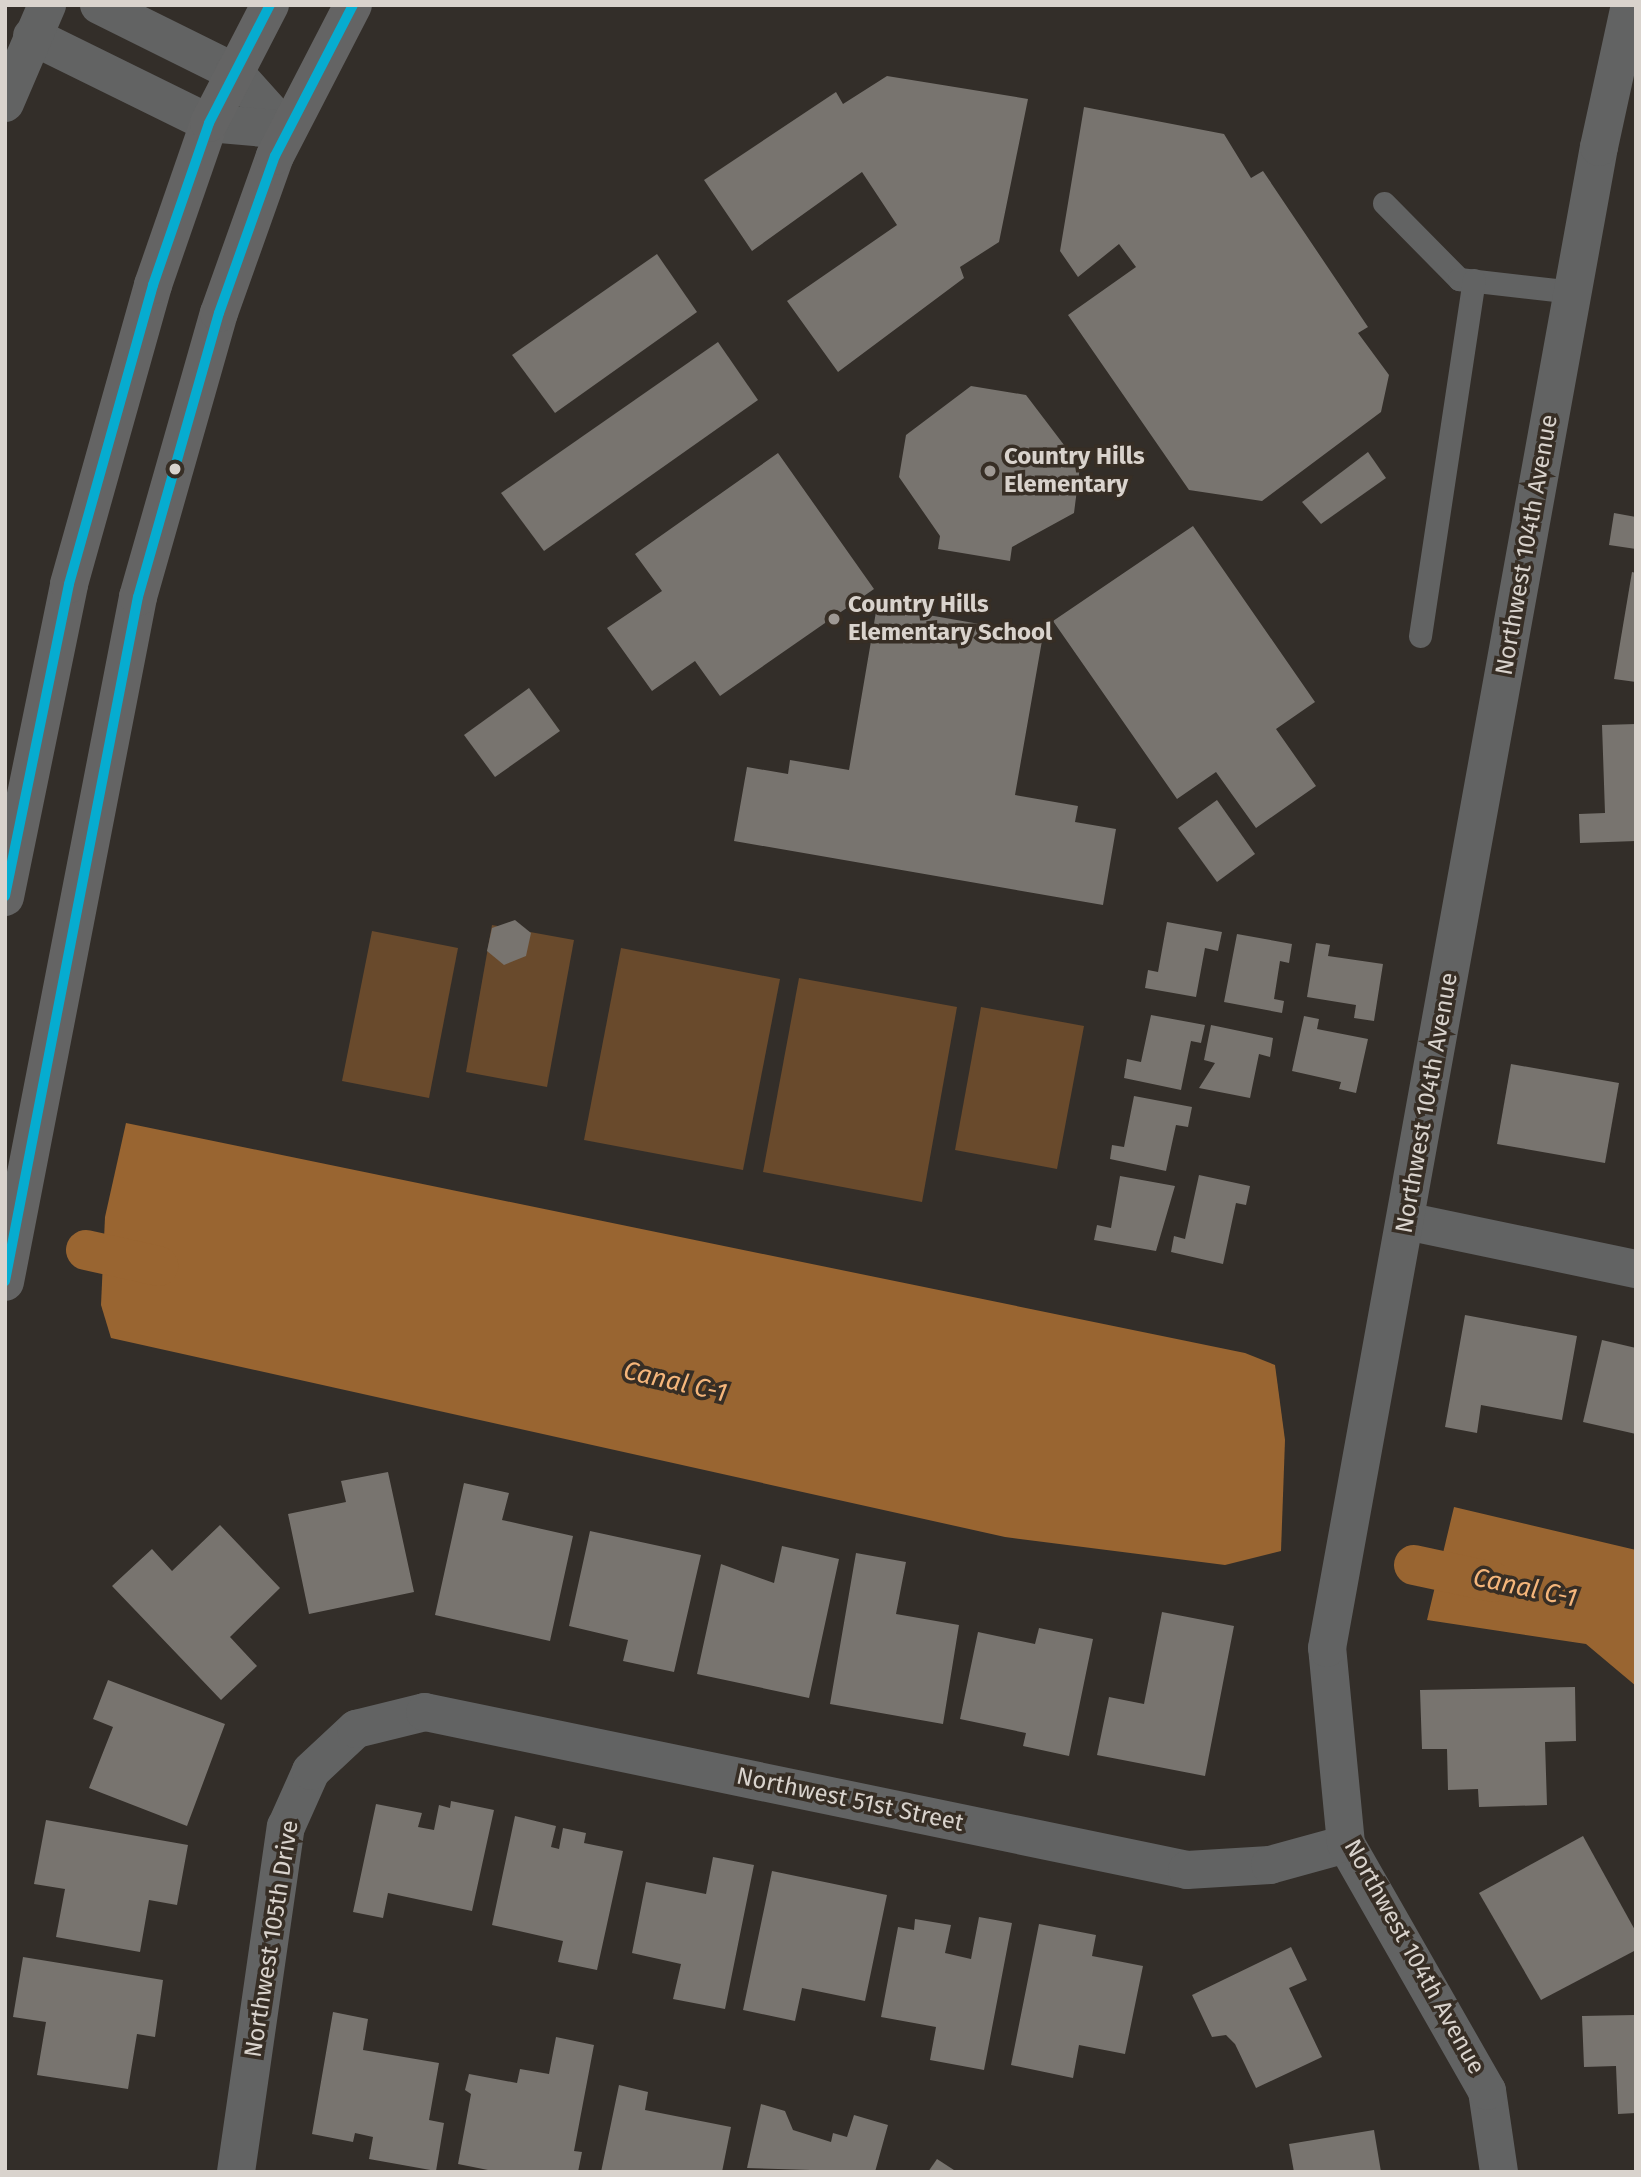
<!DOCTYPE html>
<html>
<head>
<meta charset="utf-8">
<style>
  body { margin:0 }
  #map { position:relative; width:1641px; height:2177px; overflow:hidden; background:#332e29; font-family:"Fira Sans",sans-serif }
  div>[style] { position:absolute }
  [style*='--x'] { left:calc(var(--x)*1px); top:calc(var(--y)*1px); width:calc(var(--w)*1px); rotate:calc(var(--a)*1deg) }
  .green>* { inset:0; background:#694a2c }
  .water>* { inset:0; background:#996531 }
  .canal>* { height:40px; margin:-20px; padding:0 20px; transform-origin:20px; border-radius:20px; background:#996531 }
  .building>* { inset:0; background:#78746f }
  .lane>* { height:23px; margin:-11.5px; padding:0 11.5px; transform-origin:11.5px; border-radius:11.5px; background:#626363 }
  .street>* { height:38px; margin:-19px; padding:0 19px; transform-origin:19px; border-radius:19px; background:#626363 }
  .secondary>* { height:38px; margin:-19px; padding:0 19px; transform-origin:19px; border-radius:19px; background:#646464 }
  .bus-1>* { height:10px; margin:-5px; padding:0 5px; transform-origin:5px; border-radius:5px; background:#06acd0 }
  .dots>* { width:19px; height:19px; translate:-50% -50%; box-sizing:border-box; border:4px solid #372e25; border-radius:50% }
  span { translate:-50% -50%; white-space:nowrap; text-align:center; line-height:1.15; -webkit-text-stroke:7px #372e25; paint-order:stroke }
  .poi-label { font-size:24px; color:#d9d3cd; font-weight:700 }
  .left { translate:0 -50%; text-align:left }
  .street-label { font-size:24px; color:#d9d3cd }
  .water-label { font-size:26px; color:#f5b67b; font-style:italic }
  .frame { position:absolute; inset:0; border:7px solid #d9d3cd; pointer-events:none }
</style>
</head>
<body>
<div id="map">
  <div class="green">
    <div style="clip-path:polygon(492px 925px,574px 940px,547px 1087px,466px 1072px)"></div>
    <div style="clip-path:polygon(372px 931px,458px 948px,429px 1098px,342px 1081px)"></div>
    <div style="clip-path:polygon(621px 948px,780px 979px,743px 1170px,584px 1140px)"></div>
    <div style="clip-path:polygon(799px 978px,957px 1007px,922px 1202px,763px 1172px)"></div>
    <div style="clip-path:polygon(981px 1007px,1084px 1026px,1057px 1169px,955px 1150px)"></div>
  </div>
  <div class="water">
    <div style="clip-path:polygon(126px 1123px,1245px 1353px,1275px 1365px,1285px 1440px,1281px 1551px,1225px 1565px,1005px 1537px,111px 1338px,101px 1305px,105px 1217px)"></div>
    <div style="clip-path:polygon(1454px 1507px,1636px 1550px,1636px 1686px,1586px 1644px,1427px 1620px)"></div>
  </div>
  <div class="canal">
    <div style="--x:86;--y:1250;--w:74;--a:12.5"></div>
    <div style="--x:1414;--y:1565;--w:81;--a:12.1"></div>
  </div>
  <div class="building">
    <div style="clip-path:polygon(887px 76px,1028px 99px,999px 242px,960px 267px,964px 278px,838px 372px,787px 301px,897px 225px,862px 172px,752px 251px,704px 180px,836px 92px,843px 104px)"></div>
    <div style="clip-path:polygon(1084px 107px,1224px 134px,1251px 178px,1263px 171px,1368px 327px,1358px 333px,1389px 375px,1381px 412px,1262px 501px,1189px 490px,1068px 315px,1136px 267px,1119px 244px,1078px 277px,1060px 251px)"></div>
    <div style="clip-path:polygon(657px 254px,697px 312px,555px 413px,512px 355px)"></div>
    <div style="clip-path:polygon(718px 342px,758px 400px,544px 551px,501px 493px)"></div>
    <div style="clip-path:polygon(971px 386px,1026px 395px,1080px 466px,1074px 513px,1012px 547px,1010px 561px,938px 549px,940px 536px,899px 477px,906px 435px)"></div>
    <div style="clip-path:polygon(1368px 452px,1386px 478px,1321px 524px,1302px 502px)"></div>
    <div style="clip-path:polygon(778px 453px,874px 589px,720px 696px,695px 661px,652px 691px,607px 628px,662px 591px,635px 554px)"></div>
    <div style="clip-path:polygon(1614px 513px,1636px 517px,1636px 549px,1609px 545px)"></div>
    <div style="clip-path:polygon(1193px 526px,1315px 702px,1276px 729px,1316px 786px,1256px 828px,1216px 772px,1177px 799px,1053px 621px)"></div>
    <div style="clip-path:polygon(1632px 572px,1636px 573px,1636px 682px,1614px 679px)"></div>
    <div style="clip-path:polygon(877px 606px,1043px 635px,1015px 795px,1078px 806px,1075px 822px,1116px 829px,1103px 905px,734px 841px,747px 767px,788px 774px,790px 760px,849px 770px)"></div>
    <div style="clip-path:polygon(529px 688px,560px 731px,495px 777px,464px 735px)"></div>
    <div style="clip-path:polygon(1636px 724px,1636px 841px,1580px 843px,1579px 814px,1605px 813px,1602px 725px)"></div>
    <div style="clip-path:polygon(1217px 800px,1255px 854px,1217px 882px,1178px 828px)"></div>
    <div style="clip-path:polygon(515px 920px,531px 933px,526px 956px,504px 965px,487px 951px,492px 928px)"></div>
    <div style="clip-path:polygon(1167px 922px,1222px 932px,1218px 951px,1205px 948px,1196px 997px,1145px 988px,1148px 970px,1158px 972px)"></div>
    <div style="clip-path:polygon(1237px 934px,1292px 944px,1289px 963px,1280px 961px,1274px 999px,1284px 1001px,1282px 1013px,1224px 1002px)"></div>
    <div style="clip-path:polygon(1316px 943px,1330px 945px,1328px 956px,1383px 964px,1374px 1021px,1354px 1018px,1356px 1005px,1307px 997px)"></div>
    <div style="clip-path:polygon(1151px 1015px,1205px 1025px,1201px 1043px,1191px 1041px,1181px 1090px,1124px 1078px,1127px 1059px,1141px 1062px)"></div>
    <div style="clip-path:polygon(1304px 1016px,1319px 1019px,1317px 1029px,1368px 1039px,1356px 1093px,1339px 1089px,1341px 1082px,1292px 1071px)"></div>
    <div style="clip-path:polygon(1211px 1025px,1273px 1038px,1270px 1057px,1259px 1054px,1250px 1098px,1199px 1088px,1215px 1063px,1204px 1060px)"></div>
    <div style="clip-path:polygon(1511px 1064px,1619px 1083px,1605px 1163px,1497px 1144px)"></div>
    <div style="clip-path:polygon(1134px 1096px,1192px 1107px,1188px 1127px,1176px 1125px,1166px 1171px,1110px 1159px,1112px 1145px,1124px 1147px)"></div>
    <div style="clip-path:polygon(1199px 1175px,1250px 1186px,1246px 1205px,1236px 1203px,1223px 1264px,1171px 1252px,1174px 1236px,1185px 1239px)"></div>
    <div style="clip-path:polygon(1120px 1176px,1175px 1186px,1156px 1251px,1094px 1240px,1097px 1225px,1111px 1228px)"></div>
    <div style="clip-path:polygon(1465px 1315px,1577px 1336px,1562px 1420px,1481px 1405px,1477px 1433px,1445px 1427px)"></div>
    <div style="clip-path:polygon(1602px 1340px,1636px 1348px,1636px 1434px,1583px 1422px)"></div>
    <div style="clip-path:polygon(388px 1472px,414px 1592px,309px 1614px,288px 1514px,346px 1502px,341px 1481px)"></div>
    <div style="clip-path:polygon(464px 1483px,509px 1493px,502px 1520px,573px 1536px,550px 1641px,435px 1615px)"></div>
    <div style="clip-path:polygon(220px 1525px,280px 1588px,230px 1637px,257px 1666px,221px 1700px,112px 1586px,152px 1549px,172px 1571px)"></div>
    <div style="clip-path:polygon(590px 1531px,701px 1555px,674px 1672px,623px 1661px,628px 1640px,569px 1626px)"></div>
    <div style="clip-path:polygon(782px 1546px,839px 1559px,809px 1698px,697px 1674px,721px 1564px,774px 1583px)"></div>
    <div style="clip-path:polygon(856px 1553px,906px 1562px,896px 1614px,959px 1625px,943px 1724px,830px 1704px)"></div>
    <div style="clip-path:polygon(1162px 1612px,1234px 1626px,1205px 1776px,1097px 1755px,1109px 1697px,1144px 1704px)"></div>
    <div style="clip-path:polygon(1039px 1628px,1093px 1639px,1069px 1756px,1023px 1746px,1026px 1733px,960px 1719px,978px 1632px,1035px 1644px)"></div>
    <div style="clip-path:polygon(108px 1680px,225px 1724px,187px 1826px,89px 1788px,113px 1727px,93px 1719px)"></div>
    <div style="clip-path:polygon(1575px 1687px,1576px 1741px,1545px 1742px,1547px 1805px,1479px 1807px,1478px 1789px,1448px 1790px,1447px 1749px,1422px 1749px,1420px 1690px)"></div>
    <div style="clip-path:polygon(451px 1801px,494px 1810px,472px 1911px,388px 1893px,383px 1918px,353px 1912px,376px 1804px,422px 1813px,418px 1827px,434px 1830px,439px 1805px,450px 1808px)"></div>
    <div style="clip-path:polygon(515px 1816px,556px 1826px,551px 1847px,559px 1849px,563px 1828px,586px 1833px,584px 1843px,623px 1851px,597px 1970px,558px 1962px,563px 1941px,492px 1925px)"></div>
    <div style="clip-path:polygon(46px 1820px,188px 1845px,177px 1905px,149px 1900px,140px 1952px,56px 1937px,65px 1889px,34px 1884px)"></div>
    <div style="clip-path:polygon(1583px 1836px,1636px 1932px,1636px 1950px,1541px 2000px,1479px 1893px)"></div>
    <div style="clip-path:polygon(713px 1857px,754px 1865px,725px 2009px,673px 1999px,681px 1964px,632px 1953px,646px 1882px,706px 1894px)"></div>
    <div style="clip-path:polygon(772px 1871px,887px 1895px,865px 2001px,802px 1988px,795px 2021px,743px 2010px)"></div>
    <div style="clip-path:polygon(979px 1917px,1012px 1923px,984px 2070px,930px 2060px,936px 2027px,881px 2017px,898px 1927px,914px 1930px,915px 1919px,951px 1925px,945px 1953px,971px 1959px)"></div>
    <div style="clip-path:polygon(1039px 1924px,1096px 1935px,1092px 1956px,1143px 1966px,1125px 2054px,1079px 2045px,1073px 2078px,1011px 2065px)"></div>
    <div style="clip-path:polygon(1291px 1947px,1307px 1980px,1289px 1988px,1322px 2057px,1256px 2088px,1235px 2044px,1226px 2035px,1212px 2037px,1192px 1995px)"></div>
    <div style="clip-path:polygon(23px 1957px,163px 1980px,155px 2037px,137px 2034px,128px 2089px,37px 2075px,46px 2022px,13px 2017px)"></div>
    <div style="clip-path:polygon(333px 2012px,368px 2019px,363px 2050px,439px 2063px,429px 2120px,444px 2123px,436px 2171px,369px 2159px,373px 2137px,355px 2133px,353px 2142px,312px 2134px)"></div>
    <div style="clip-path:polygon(1636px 2015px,1636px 2113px,1618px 2114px,1616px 2066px,1584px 2067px,1582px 2016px)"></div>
    <div style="clip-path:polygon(556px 2037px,594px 2045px,574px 2151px,582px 2152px,578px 2172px,498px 2172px,458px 2164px,471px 2094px,465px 2090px,469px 2074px,517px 2083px,520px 2069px,549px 2074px)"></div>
    <div style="clip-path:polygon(619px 2085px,648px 2092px,645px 2110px,731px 2127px,722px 2172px,601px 2172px)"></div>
    <div style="clip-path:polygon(761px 2104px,785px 2111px,793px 2130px,831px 2142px,833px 2133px,847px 2137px,854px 2115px,888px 2125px,875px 2172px,747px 2168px)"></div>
    <div style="clip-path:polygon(1374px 2130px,1381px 2172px,1294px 2172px,1289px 2144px)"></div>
    <div style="clip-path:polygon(937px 2159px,957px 2172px,928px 2172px)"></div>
  </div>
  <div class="lane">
    <div style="--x:1384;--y:203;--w:107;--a:45.4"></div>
    <div style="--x:1459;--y:279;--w:115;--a:6.5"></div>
    <div style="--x:1420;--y:636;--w:360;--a:-81.4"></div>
  </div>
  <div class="street">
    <div style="--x:99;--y:5;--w:151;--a:26.4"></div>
    <div style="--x:234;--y:72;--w:78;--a:48.1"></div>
    <div style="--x:32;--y:36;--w:197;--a:26.2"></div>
    <div style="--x:209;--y:123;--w:77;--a:5.2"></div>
    <div style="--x:5;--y:103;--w:107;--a:-66.8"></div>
    <div style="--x:1406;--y:1221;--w:235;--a:11.8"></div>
    <div style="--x:236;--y:2172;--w:349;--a:-81.8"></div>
    <div style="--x:286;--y:1827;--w:61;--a:-65.9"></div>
    <div style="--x:311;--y:1771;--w:62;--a:-43"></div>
    <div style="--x:356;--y:1729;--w:71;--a:-13.8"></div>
    <div style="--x:425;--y:1712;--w:778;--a:11.71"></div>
    <div style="--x:1187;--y:1870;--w:83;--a:-3.4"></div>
    <div style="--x:1270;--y:1865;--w:79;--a:-15.4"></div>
    <div style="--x:1499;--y:2172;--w:82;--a:-98.4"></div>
    <div style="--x:1487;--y:2091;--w:284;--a:-119.7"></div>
    <div style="--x:1346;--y:1844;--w:197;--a:-95.5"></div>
    <div style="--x:1327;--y:1648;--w:1525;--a:-79.73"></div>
    <div style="--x:1599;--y:147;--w:145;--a:-77.7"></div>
  </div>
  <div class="secondary">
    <div style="--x:5;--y:897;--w:319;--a:-78.4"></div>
    <div style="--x:69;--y:584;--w:311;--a:-74.3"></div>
    <div style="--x:153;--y:285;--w:171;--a:-70.9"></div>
    <div style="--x:209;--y:123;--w:133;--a:-62.7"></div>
    <div style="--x:5;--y:1282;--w:698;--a:-79.01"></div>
    <div style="--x:138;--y:597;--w:295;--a:-74.1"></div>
    <div style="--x:219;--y:313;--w:167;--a:-70.4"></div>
    <div style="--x:275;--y:156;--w:170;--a:-62.7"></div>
  </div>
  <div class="bus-1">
    <div style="--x:5;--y:896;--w:318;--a:-78.4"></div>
    <div style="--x:69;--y:584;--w:311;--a:-74.3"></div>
    <div style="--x:153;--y:285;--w:171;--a:-70.9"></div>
    <div style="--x:209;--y:123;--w:133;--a:-62.7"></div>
    <div style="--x:5;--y:1281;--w:697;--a:-79"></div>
    <div style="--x:138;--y:597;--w:295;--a:-74.1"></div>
    <div style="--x:219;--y:313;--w:167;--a:-70.4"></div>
    <div style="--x:275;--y:156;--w:170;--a:-62.7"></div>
  </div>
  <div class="dots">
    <div style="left:175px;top:469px;background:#d9d3cd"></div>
    <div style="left:990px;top:471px;background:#9f9994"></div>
    <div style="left:834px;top:619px;background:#9f9994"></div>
  </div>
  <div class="poi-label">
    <span class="left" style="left:1004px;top:471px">Country Hills<br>Elementary</span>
    <span class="left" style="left:848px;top:619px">Country Hills<br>Elementary School</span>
  </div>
  <div class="street-label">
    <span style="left:1527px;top:545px;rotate:-80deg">Northwest 104th Avenue</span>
    <span style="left:1427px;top:1103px;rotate:-80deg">Northwest 104th Avenue</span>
    <span style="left:850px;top:1800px;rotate:12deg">Northwest 51st Street</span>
    <span style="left:272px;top:1939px;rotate:-81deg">Northwest 105th Drive</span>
    <span style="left:1414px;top:1957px;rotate:61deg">Northwest 104th Avenue</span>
  </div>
  <div class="water-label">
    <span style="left:675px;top:1382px;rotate:13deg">Canal C-1</span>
    <span style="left:1525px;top:1588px;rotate:12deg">Canal C-1</span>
  </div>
  <div class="frame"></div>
</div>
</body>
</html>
